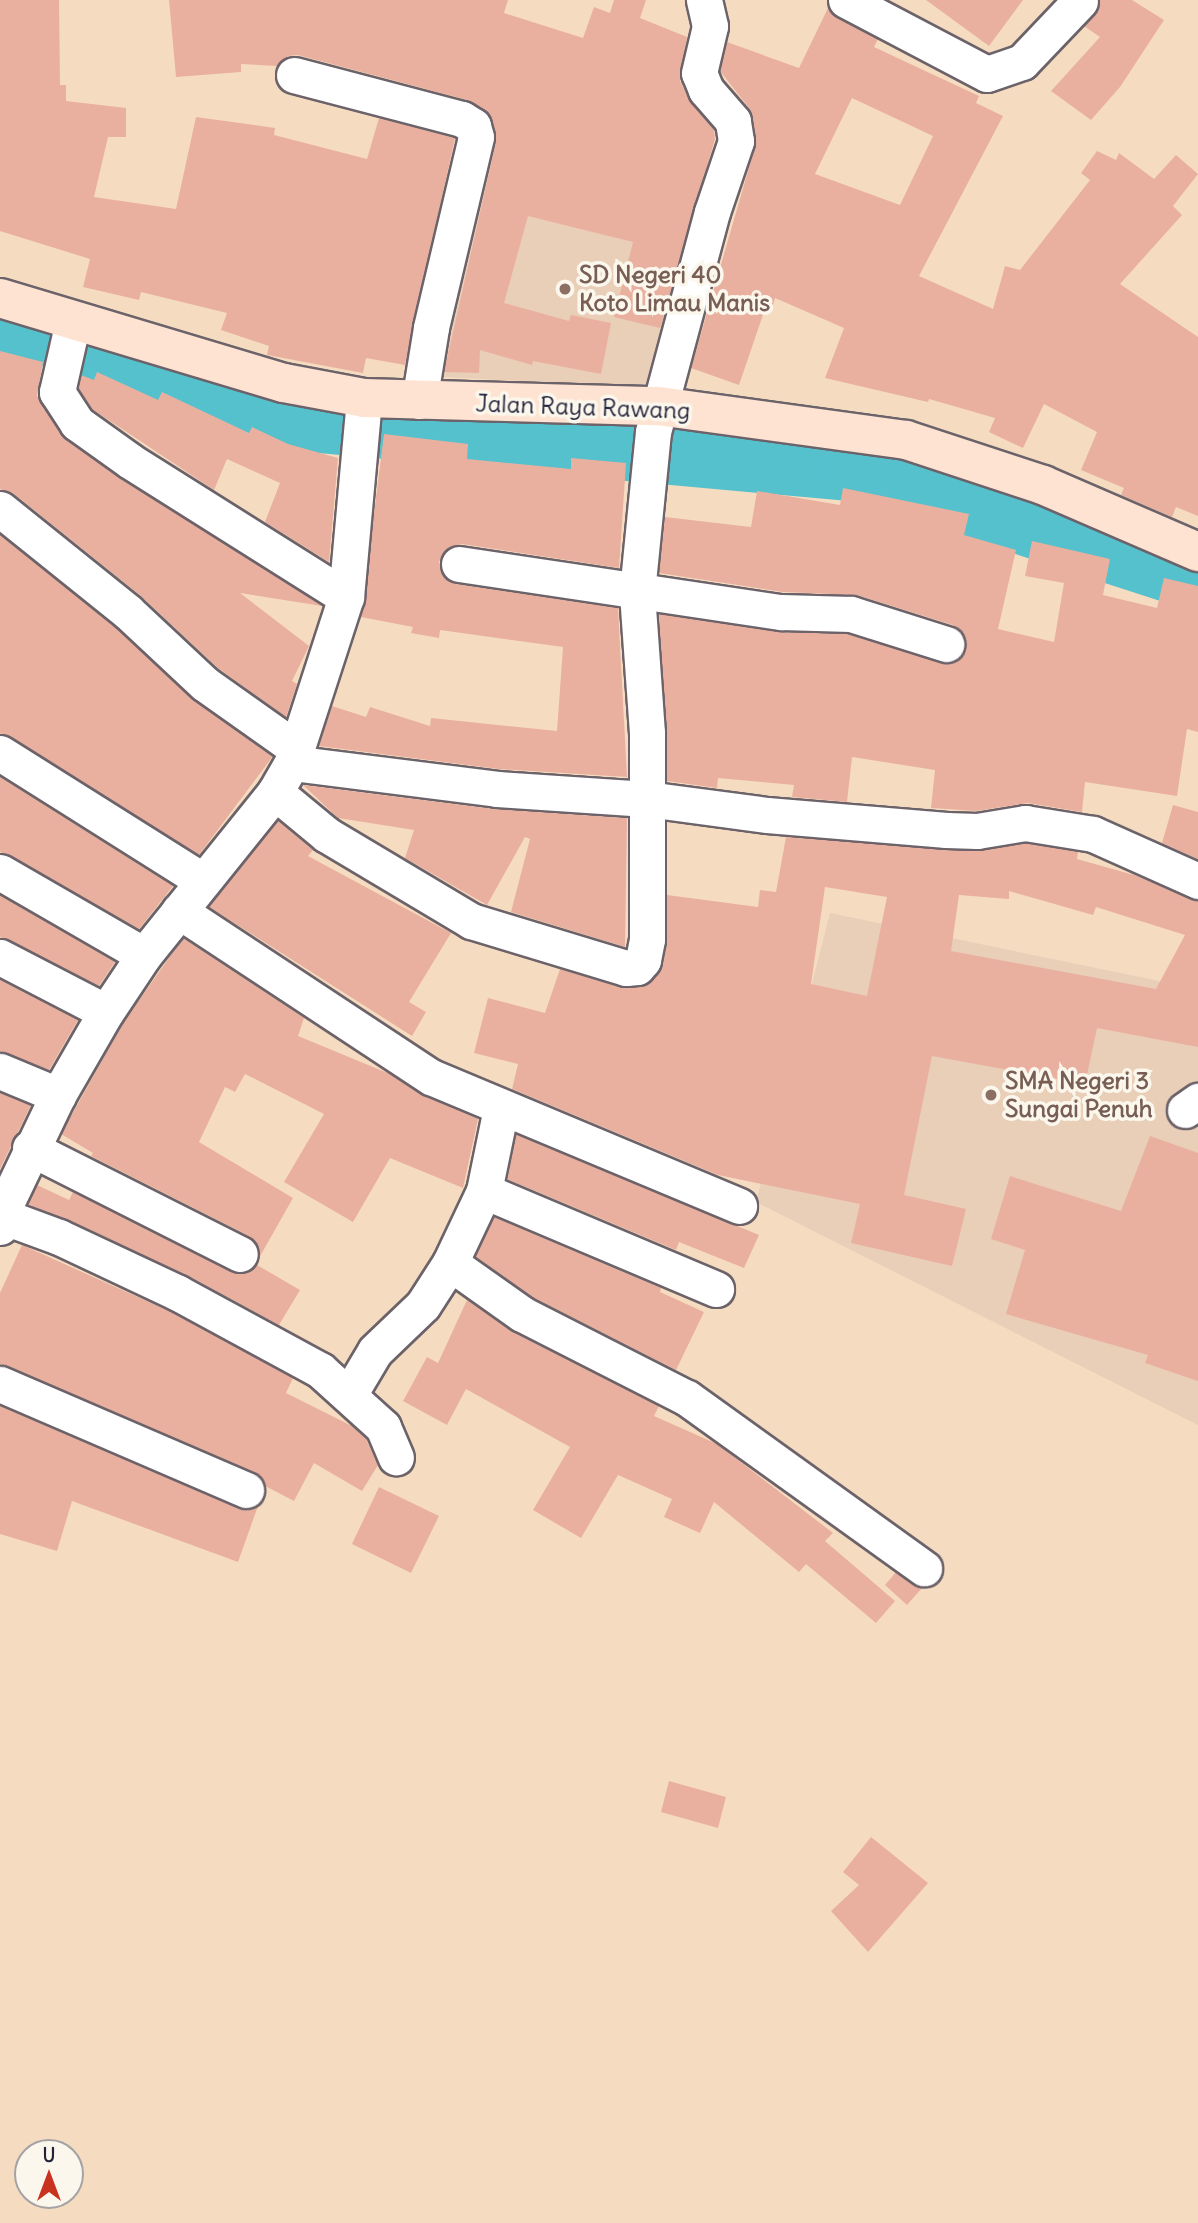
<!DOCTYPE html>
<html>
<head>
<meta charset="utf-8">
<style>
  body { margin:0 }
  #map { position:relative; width:1198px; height:2223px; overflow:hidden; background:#f5dcc0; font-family:Delius,sans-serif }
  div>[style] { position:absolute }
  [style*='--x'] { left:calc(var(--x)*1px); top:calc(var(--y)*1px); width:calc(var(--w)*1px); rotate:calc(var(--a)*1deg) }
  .built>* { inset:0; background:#e9ceb8 }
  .river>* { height:65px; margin:-32.5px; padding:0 32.5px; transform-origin:32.5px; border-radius:32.5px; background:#54c1cd }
  .building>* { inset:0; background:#eab09f }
  .roads { filter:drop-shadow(2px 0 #6c636a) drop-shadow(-2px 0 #6c636a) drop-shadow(0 2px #6c636a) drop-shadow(0 -2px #6c636a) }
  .street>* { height:35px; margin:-17.5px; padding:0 17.5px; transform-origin:17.5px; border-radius:17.5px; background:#fff }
  .secondary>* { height:38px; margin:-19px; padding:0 19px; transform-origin:19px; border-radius:19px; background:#fee3d2 }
  .dots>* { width:19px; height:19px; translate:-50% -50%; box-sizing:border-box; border:4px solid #fbf7ec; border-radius:50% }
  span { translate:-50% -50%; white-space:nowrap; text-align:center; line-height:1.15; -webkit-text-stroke:7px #fbf7ec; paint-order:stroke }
  .education-label { font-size:24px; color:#785e54; font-weight:700 }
  .left { translate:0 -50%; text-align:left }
  .street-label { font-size:24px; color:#22223b }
  .north { position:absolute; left:14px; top:2139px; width:70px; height:70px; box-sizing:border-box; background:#fbf7ec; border:2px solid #a4a2a5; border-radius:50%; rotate:0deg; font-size:19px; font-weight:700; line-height:28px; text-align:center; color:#22223b }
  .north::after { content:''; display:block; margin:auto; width:24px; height:32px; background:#c8321e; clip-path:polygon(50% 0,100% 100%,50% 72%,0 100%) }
</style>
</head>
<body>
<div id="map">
  <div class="built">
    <div style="clip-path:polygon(488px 144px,705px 202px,656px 388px,425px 376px)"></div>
    <div style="clip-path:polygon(830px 913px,1198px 989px,1198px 1425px,756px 1202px)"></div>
  </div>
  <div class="river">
    <div style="--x:0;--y:325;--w:30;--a:23"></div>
    <div style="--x:84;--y:352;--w:211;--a:17.9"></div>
    <div style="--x:285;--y:417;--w:577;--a:5.17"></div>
    <div style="--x:860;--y:469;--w:355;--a:18"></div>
  </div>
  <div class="building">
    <div style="clip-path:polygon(0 0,59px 0,60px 85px,66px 85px,66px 101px,126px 108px,126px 137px,108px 137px,94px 197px,176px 209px,196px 117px,275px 128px,274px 135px,367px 159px,379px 118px,455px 138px,405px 365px,366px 358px,363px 373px,267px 355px,269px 346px,221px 330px,227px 313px,141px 292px,139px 300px,83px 287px,90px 259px,0 231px)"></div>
    <div style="clip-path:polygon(169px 0,508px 0,504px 13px,583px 38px,594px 7px,610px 13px,614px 0,646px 0,640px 18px,687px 37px,680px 81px,691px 103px,714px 130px,715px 139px,660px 328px,614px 317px,633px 242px,528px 216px,504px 303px,569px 321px,571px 315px,611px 323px,601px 374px,533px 361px,532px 365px,480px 350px,479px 373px,444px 372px,496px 142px,492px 121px,485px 110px,467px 100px,298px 55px,288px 56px,277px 66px,241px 64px,241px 72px,176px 77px)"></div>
    <div style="clip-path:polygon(926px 0,1023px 0,989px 46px)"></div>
    <div style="clip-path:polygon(1100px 0,1132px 0,1164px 20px,1120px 87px,1091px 120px,1051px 91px,1100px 37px,1084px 26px)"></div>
    <div style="clip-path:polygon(evenodd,828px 8px,878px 39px,874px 47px,979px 96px,976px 103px,1003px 116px,919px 276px,993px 309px,1005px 266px,1020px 270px,1090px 180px,1081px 173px,1097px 151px,1116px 160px,1119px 153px,1154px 179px,1176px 155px,1198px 174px,1173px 206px,1182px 215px,1120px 284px,1198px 337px,1198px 516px,1176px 507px,1172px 517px,1121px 495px,1124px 488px,1081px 470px,1097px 432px,1044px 404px,1023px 448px,989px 432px,995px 418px,929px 399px,928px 402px,825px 378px,844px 328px,775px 298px,773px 305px,767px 303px,739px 385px,691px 368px,755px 147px,749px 108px,720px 71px,727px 42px,799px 68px,828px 8px,852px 98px,933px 136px,900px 205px,815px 174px,852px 98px)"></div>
    <div style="clip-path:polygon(0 351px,43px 362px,37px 396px,65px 439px,322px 606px,240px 593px,309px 646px,292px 681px,297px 684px,286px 717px,218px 668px,141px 596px,13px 493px,0 489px)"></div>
    <div style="clip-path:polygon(97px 372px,158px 400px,162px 392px,249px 433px,252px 427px,288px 444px,338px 458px,329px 562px,265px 522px,280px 483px,227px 459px,214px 490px,92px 409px,78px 388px,81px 375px,94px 380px)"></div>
    <div style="clip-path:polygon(384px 434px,468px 444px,467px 459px,571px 469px,571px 458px,626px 463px,619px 568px,462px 544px,444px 551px,439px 562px,446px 579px,456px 584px,618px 608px,627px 777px,499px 769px,319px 746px,332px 706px,366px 717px,370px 707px,430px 726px,431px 718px,557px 731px,563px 647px,440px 630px,439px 638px,411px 633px,413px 627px,361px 617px)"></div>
    <div style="clip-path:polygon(843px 488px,969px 514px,964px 535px,1016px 550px,998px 629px,1054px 642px,1064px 583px,1025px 576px,1032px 541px,1110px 559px,1103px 595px,1157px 608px,1164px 578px,1198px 586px,1198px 732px,1187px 729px,1177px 796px,1085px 782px,1082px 812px,1028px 803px,976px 811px,931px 808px,935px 770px,852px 757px,847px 802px,792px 797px,794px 785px,718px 778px,717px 788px,667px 781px,659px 614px,778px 632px,848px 634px,941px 663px,959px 659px,965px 651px,965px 639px,953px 625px,857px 595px,783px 592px,659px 573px,665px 517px,751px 527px,757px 491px,840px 505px)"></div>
    <div style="clip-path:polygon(0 535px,115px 627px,193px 700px,273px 756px,199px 855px,0 733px)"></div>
    <div style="clip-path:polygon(0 777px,173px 886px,139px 929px,0 852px)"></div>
    <div style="clip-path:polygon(303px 785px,494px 809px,627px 818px,625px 947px,511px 912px,530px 839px,525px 837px,487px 905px,405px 858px,414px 830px,338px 818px)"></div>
    <div style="clip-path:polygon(1173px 805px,1198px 812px,1198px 859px,1162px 843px)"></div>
    <div style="clip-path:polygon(278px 821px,313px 850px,308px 856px,451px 933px,409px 1002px,426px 1012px,412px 1036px,209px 907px)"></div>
    <div style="clip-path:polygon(evenodd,786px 837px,976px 851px,1025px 843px,1078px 852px,1077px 859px,1134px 875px,1198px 901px,1198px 1047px,1097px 1028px,1085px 1084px,932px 1056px,904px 1195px,966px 1209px,952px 1266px,851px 1243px,860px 1204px,718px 1175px,512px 1089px,518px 1064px,474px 1053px,488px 998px,545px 1013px,560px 969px,621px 987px,639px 987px,651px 981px,663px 964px,667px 943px,667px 895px,758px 907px,760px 890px,776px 892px,786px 837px,825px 887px,887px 897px,867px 996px,811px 984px,825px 887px,786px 837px,1009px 891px,1093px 915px,1096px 907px,1185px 935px,1156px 989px,951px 951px,959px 895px,1009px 899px,1009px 891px)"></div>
    <div style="clip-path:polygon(0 895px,115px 962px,99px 986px,0 937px)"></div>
    <div style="clip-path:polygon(183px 938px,304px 1018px,298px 1036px,390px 1074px,423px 1095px,478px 1119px,463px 1188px,390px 1158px,353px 1222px,284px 1182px,324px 1114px,245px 1074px,235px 1092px,225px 1087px,199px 1142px,293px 1198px,259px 1258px,257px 1244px,249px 1236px,91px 1156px,93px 1153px,61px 1134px,123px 1023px)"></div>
    <div style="clip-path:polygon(0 980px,78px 1020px,49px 1070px,0 1051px)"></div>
    <div style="clip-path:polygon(0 1093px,31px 1105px,0 1169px)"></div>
    <div style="clip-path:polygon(516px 1134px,759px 1235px,744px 1268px,679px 1242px,676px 1250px,507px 1179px)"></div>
    <div style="clip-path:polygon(1150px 1136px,1198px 1153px,1198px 1381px,1145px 1363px,1148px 1355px,1006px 1314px,1025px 1250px,991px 1239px,1010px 1176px,1121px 1211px)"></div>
    <div style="clip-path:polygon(37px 1185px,69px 1200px,73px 1192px,231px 1272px,242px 1274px,257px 1265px,300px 1290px,279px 1325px,187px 1275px,28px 1204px)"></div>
    <div style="clip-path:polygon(494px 1217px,661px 1288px,660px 1292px,704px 1312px,676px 1370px,532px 1297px,475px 1256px)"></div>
    <div style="clip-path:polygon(22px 1245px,169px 1311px,293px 1378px,286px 1393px,352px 1426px,366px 1439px,378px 1465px,362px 1491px,314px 1463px,294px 1501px,265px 1486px,254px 1472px,0 1364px,0 1293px)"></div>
    <div style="clip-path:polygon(467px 1300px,513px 1332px,659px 1406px,654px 1416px,717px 1444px,833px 1533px,825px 1541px,895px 1601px,876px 1623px,806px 1564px,799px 1572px,714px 1502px,700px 1533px,664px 1517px,672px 1499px,618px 1475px,581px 1538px,533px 1510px,570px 1447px,466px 1389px,447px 1425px,403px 1401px,427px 1357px,438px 1363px)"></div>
    <div style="clip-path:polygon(0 1406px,238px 1508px,258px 1506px,238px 1562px,72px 1501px,57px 1551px,0 1534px)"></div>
    <div style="clip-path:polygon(379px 1487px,439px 1516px,411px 1573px,352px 1544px)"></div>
    <div style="clip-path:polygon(896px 1572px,922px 1588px,907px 1605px,885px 1585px)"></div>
    <div style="clip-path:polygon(669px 1781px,726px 1797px,718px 1828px,661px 1812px)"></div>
    <div style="clip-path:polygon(871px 1837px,928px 1883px,868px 1952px,831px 1911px,859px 1885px,843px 1872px)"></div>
  </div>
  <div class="roads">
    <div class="street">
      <div style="--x:846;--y:0;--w:159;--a:27.7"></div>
      <div style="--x:987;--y:74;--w:37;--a:-19"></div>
      <div style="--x:1022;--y:62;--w:84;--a:-46.4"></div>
      <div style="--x:294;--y:75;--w:174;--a:14.7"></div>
      <div style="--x:462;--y:119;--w:13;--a:32"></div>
      <div style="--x:473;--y:126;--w:11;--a:75"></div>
      <div style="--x:476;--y:137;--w:196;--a:103.3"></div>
      <div style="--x:431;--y:328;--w:74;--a:99.3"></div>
      <div style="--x:73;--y:321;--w:73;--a:102.7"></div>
      <div style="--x:57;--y:392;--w:37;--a:57"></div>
      <div style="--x:77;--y:423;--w:65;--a:35.6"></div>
      <div style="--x:130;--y:461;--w:255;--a:32.2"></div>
      <div style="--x:0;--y:509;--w:164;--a:38.8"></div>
      <div style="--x:128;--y:612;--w:105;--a:43.1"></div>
      <div style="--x:205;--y:684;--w:109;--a:35.3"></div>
      <div style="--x:459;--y:564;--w:326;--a:8.5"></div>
      <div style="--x:781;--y:612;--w:70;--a:1.6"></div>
      <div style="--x:851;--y:614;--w:100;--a:17.5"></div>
      <div style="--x:0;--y:753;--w:240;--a:32.2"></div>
      <div style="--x:292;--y:763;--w:207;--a:7.2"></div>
      <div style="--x:497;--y:789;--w:150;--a:3.8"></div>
      <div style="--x:647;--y:799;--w:121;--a:7.6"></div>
      <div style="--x:767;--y:815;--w:180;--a:4.8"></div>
      <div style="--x:946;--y:830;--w:31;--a:2"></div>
      <div style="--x:977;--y:831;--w:49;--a:-9.5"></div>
      <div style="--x:1025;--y:823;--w:69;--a:9.2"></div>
      <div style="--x:1093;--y:834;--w:115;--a:24.1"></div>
      <div style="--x:275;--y:792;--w:67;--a:39.6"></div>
      <div style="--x:327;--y:835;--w:168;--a:30.8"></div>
      <div style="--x:471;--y:921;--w:162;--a:16.9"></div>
      <div style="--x:626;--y:968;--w:11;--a:-5"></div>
      <div style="--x:637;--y:967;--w:9;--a:-49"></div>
      <div style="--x:643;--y:960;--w:21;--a:-79"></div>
      <div style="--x:647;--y:939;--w:206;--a:-90"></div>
      <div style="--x:647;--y:733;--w:141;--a:-94.1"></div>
      <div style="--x:637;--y:592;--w:161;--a:-84.3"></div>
      <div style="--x:653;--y:432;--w:228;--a:-75"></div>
      <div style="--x:712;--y:212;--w:75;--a:-71.3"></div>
      <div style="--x:736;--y:141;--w:20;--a:-99"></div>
      <div style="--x:733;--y:121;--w:41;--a:-131.1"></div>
      <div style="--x:706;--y:90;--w:18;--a:-112"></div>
      <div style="--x:699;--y:73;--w:48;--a:-76.8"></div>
      <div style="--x:710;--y:26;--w:27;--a:-103"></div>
      <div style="--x:0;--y:872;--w:166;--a:30"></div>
      <div style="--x:179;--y:911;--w:302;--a:33.4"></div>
      <div style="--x:431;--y:1077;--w:334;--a:22.7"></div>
      <div style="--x:0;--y:957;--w:119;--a:27.4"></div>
      <div style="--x:0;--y:1071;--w:63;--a:22.5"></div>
      <div style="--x:1185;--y:1110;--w:16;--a:-35"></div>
      <div style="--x:30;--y:1148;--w:235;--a:26.8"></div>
      <div style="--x:484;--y:1191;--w:252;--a:22.9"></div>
      <div style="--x:0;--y:1216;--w:134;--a:-64.4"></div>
      <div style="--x:58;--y:1095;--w:96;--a:-60"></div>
      <div style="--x:106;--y:1012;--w:69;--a:-56.3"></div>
      <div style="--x:144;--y:955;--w:209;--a:-51.2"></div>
      <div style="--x:275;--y:792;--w:34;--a:-60"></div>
      <div style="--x:292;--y:763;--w:175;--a:-72"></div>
      <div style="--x:346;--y:597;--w:200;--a:-84.8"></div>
      <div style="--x:0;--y:1227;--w:11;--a:-80"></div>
      <div style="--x:2;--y:1216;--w:61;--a:20.2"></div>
      <div style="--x:59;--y:1237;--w:132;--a:25.2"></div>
      <div style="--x:178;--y:1293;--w:162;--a:28.5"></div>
      <div style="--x:320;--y:1370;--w:85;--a:42.1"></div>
      <div style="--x:383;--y:1427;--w:33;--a:67"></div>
      <div style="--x:450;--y:1263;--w:88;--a:35.3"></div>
      <div style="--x:522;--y:1314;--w:185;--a:27"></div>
      <div style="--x:687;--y:1398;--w:292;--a:35.7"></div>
      <div style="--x:0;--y:1384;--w:268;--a:23.3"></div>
      <div style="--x:350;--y:1393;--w:49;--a:-59.2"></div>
      <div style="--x:375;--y:1351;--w:66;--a:-43.8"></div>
      <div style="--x:423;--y:1305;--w:50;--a:-57.3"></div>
      <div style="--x:450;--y:1263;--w:80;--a:-64.7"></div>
      <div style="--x:484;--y:1191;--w:85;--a:-78.4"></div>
    </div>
    <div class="secondary">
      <div style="--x:0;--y:298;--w:296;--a:16.7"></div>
      <div style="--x:284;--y:383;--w:81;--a:10.6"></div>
      <div style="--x:364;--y:398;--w:294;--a:1.6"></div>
      <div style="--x:658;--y:406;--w:250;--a:7.8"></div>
      <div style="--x:906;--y:440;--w:144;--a:18.2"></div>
      <div style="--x:1043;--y:485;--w:169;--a:23.4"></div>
    </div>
  </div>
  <div class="dots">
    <div style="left:565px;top:289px;background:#8d6e63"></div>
    <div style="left:991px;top:1095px;background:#8d6e63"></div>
  </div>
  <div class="education-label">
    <span class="left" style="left:579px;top:289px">SD Negeri 40<br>Koto Limau Manis</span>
    <span class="left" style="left:1005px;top:1095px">SMA Negeri 3<br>Sungai Penuh</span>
  </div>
  <div class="street-label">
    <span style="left:583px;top:407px;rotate:2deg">Jalan Raya Rawang</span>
  </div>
  <div class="north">U</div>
</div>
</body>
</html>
